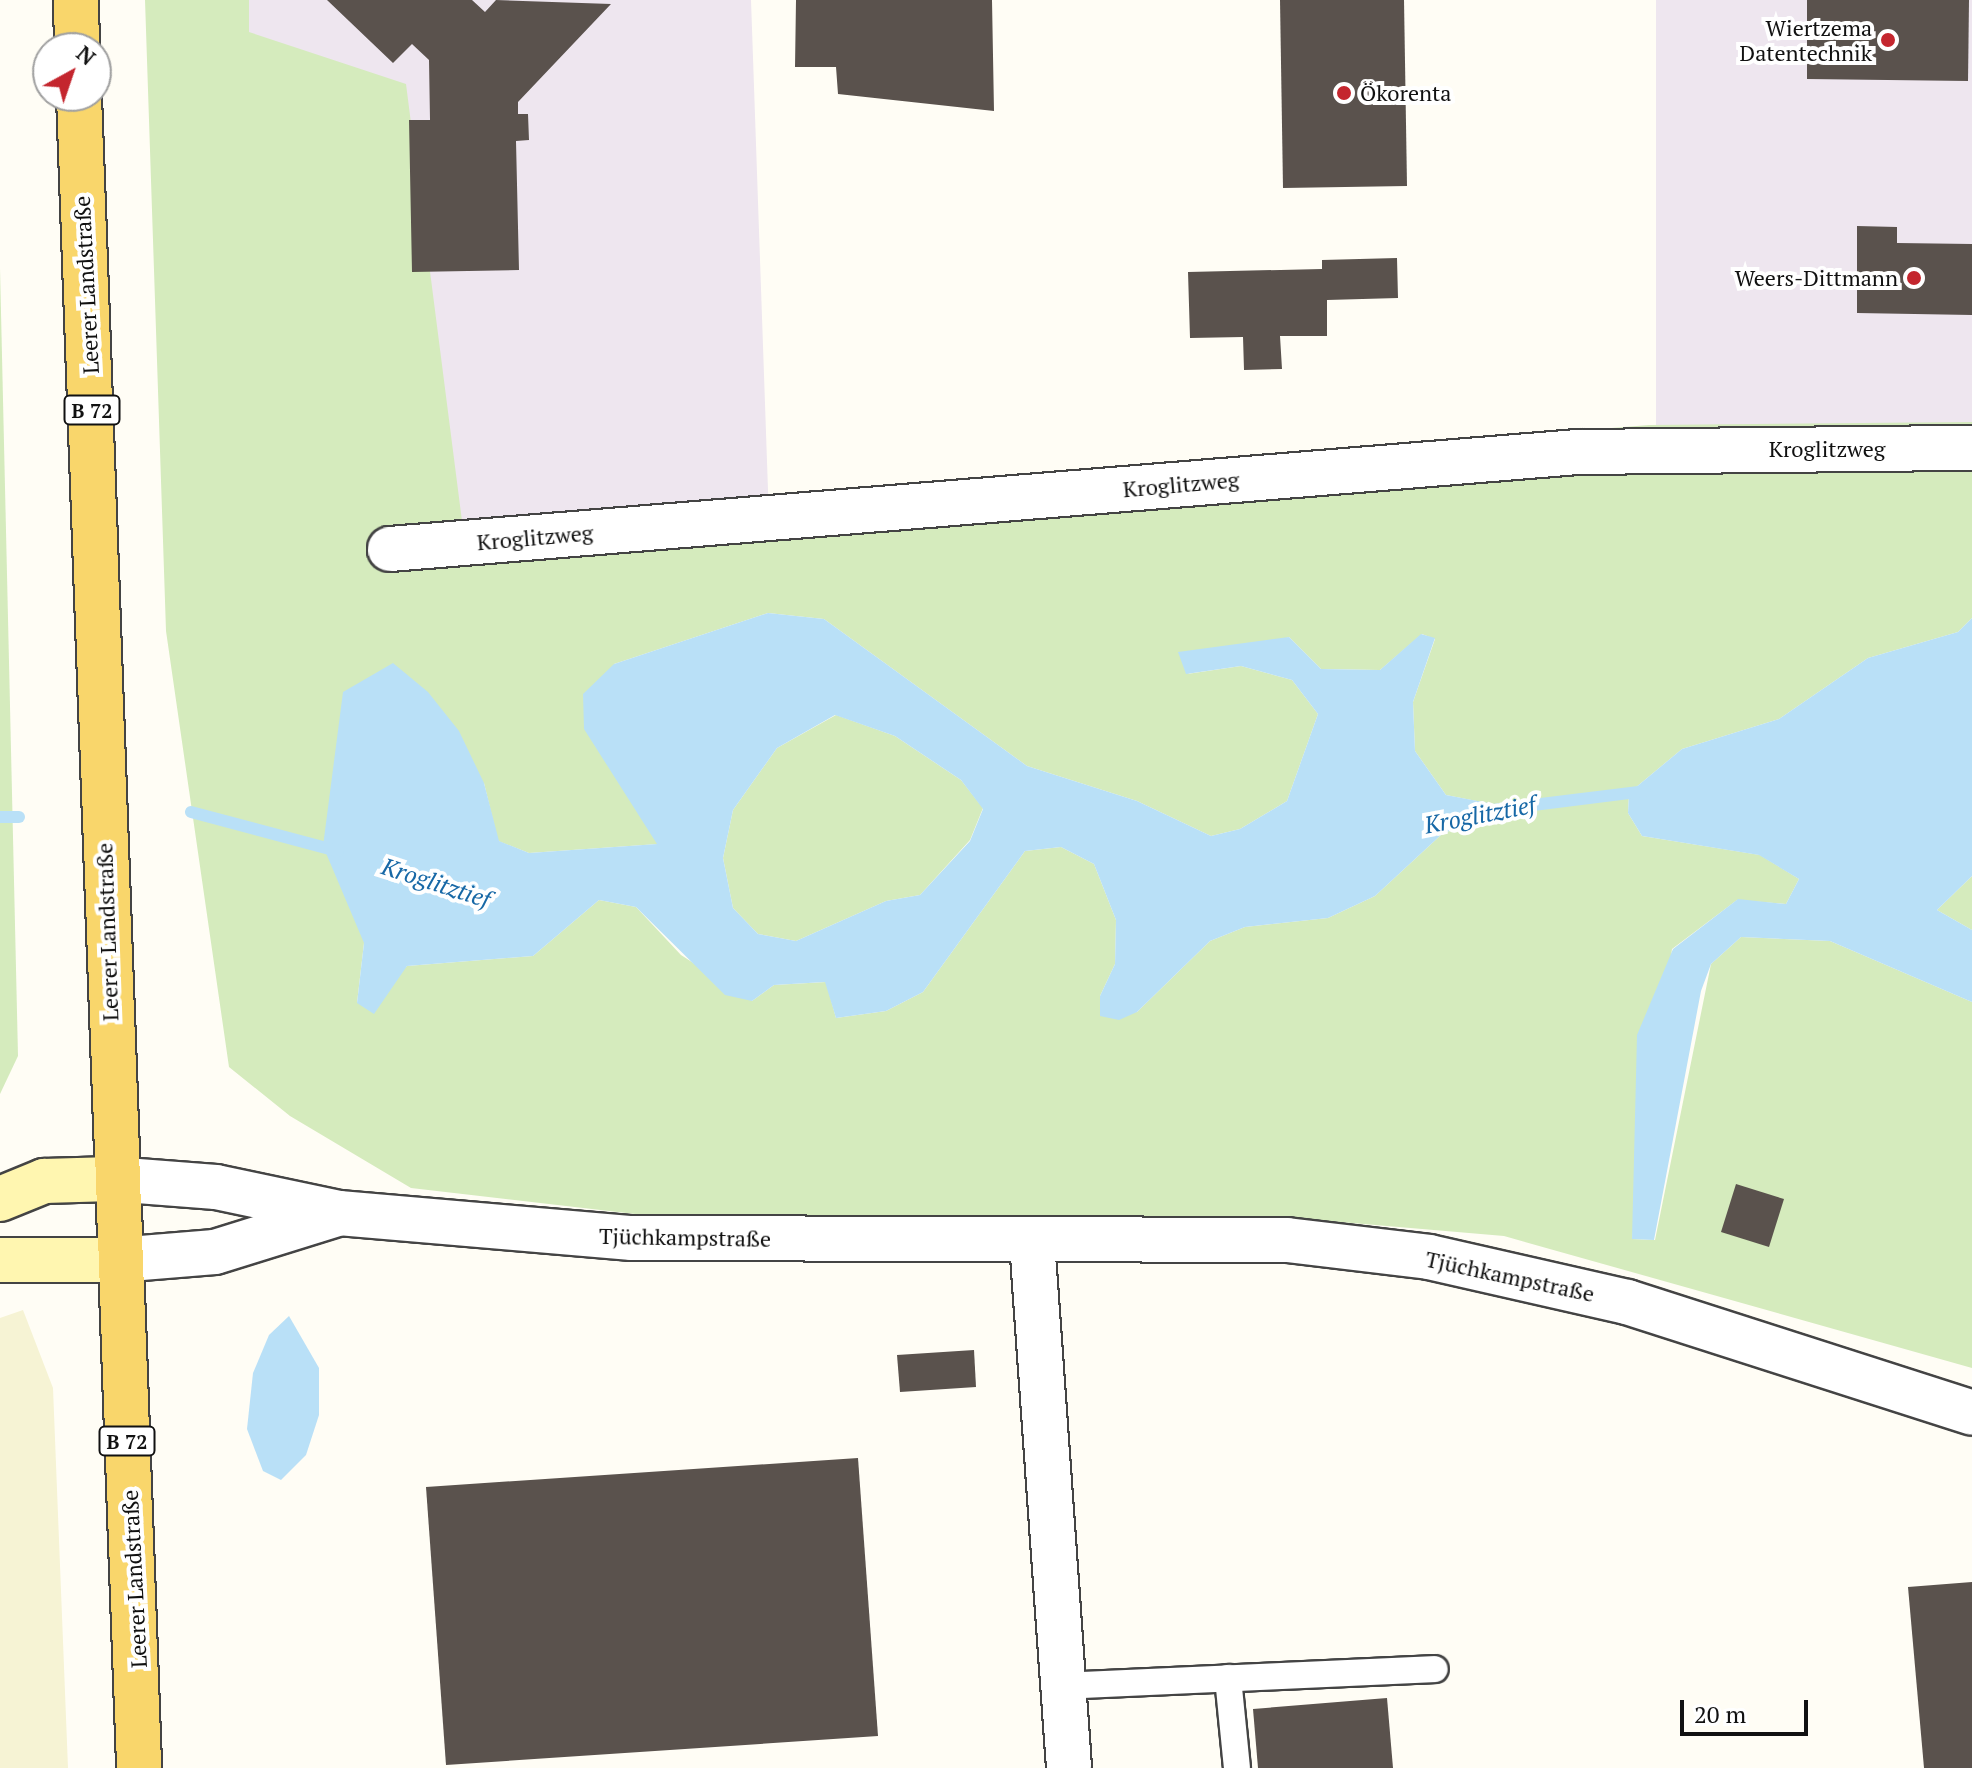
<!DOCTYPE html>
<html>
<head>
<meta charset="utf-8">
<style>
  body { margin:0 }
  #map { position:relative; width:1972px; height:1768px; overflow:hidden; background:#fffdf5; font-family:"PT Serif",serif }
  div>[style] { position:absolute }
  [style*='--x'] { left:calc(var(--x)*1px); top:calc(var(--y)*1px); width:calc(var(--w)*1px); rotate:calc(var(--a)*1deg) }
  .industrial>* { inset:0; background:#eee6ef }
  .farmland>* { inset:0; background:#f6f3d4 }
  .green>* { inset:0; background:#d5ebbd }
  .water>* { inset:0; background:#b9e0f7 }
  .stream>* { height:12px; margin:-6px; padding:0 6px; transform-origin:6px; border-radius:6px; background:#b9e0f7 }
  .building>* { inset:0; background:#5a524d }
  .roads { filter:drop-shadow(2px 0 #444) drop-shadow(-2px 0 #444) drop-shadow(0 2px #444) drop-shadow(0 -2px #444) }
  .service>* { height:26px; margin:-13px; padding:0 13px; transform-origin:13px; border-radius:13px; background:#fff }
  .minor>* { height:44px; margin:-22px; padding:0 22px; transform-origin:22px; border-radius:22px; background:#fff }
  .secondary>* { height:44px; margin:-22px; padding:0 22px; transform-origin:22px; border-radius:22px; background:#fff6b0 }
  .primary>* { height:44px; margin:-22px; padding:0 22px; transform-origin:22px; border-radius:22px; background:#f9d66b }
  .dots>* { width:22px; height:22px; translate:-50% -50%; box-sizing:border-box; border:4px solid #fff; border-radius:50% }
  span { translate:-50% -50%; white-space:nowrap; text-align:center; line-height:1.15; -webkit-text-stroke:8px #fff; paint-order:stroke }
  .shield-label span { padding:2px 6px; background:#fff; border:2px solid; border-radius:6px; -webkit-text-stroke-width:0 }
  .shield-label { font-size:20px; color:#111; font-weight:700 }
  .poi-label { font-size:22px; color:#111 }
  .right { translate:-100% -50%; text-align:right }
  .left { translate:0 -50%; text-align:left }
  .street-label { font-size:22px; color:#111 }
  .water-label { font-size:24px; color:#1768a6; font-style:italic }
  .north { position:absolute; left:32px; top:32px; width:80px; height:80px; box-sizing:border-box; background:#fff; border:2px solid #a0a0a0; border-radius:50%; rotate:40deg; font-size:22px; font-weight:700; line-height:32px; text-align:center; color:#111 }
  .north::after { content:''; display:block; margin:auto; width:28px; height:36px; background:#c4262e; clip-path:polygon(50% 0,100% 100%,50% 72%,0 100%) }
  .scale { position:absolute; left:1680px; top:1700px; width:128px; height:36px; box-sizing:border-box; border:4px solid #111; border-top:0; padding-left:10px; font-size:24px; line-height:28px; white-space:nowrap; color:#111; -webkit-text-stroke:6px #fff; paint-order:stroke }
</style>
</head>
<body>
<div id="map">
  <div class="industrial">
    <div style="clip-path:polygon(232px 0,751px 0,769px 519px,395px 549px,228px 31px)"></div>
    <div style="clip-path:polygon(1656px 0,1972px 0,1972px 448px,1656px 451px)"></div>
  </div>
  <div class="farmland">
    <div style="clip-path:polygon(23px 1310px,53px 1388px,68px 1768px,0 1768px,0 1318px)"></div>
  </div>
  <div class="green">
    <div style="clip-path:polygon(evenodd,145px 0,249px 0,249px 32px,406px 84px,462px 521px,1649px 425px,1972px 422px,1972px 618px,1958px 632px,1868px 658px,1779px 719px,1682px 749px,1629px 793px,1628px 813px,1642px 836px,1760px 855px,1799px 879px,1786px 904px,1737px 900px,1672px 949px,1632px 1239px,1655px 1240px,1711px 964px,1741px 937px,1830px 941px,1972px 1002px,1972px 1368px,1504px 1236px,1270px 1216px,678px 1219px,411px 1188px,290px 1116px,229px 1067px,166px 631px,145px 0,768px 613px,824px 619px,1027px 766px,1137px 801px,1211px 836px,1240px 829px,1287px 801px,1318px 714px,1292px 680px,1241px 666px,1187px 674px,1289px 637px,1321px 669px,1380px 670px,1422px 634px,1435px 639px,1413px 702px,1415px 751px,1446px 795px,1507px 807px,1442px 834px,1375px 896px,1328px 918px,1245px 927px,1210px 941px,1137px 1012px,1100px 1016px,1100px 996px,1115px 964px,1116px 920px,1094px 864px,1061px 847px,1025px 851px,923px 992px,886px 1011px,836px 1018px,826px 982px,774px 985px,752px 1001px,681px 955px,636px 907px,599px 900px,533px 956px,407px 966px,357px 1003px,364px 943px,484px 783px,498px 841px,529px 853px,658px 844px,630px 796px,614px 664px,768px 613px)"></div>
    <div style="clip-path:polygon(0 268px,18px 1056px,0 1094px)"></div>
    <div style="clip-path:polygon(836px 715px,895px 736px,961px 780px,983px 808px,970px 840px,920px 895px,886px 901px,796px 941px,758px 934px,733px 908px,723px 858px,733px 810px,777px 748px)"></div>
    <div style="clip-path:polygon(1972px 876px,1972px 930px,1937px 910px)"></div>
  </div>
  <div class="water">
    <div style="clip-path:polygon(evenodd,768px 613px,824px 619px,1027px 766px,1137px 801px,1211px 836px,1240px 829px,1287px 801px,1318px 714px,1292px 680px,1241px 666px,1186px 674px,1178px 652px,1289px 637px,1321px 669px,1380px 670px,1421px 634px,1435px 638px,1413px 702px,1415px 751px,1446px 795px,1509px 807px,1442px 834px,1375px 896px,1328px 918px,1245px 927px,1210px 941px,1137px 1012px,1119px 1020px,1100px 1016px,1100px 996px,1115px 964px,1116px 920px,1094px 864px,1061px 847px,1025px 851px,923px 992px,886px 1011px,836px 1018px,825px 982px,774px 985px,752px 1001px,725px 995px,636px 907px,599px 900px,533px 956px,407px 966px,374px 1014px,357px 1003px,364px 943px,323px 846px,343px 692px,393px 663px,428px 692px,459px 731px,484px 783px,499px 841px,529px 853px,657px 844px,584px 729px,583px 694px,614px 664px,768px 613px,835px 715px,895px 736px,961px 780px,983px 809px,970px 841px,920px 895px,886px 901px,796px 941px,758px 934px,733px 908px,723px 858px,733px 810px,777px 748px,835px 715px)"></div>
    <div style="clip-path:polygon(1972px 618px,1972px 876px,1937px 910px,1972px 930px,1972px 1002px,1830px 941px,1741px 937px,1711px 964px,1701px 991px,1654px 1240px,1632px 1239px,1637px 1035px,1673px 949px,1738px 899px,1786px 904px,1799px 879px,1759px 855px,1642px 836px,1628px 813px,1629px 793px,1682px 749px,1779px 719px,1868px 658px,1958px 632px)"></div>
    <div style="clip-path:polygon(289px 1316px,319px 1368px,319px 1415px,306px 1455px,281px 1480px,263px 1471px,247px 1429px,253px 1373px,269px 1335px)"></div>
  </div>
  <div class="stream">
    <div style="--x:1493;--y:810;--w:153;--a:-7.1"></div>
    <div style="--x:191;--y:812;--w:152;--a:14.9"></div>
    <div style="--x:0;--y:817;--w:19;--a:0"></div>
  </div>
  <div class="building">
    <div style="clip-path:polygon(327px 0,472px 0,485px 12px,496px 0,611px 4px,518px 102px,518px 114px,528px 114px,529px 140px,516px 141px,519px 270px,412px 272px,409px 120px,430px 120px,429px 60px,412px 44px,393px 63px)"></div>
    <div style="clip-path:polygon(796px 0,992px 0,994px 111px,838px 94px,836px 67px,795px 67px)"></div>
    <div style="clip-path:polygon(1280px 0,1404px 0,1407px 186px,1283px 188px)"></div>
    <div style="clip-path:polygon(1807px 0,1969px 0,1968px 81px,1807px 79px)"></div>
    <div style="clip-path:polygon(1857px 226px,1897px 227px,1897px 243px,1972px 244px,1972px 315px,1857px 313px)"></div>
    <div style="clip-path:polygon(1397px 258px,1398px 298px,1327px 300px,1327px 336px,1280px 336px,1282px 369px,1244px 370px,1243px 337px,1190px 338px,1188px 272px,1322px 269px,1322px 260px)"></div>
    <div style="clip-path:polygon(1736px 1184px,1784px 1199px,1769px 1247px,1721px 1232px)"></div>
    <div style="clip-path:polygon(974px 1350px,976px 1387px,900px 1392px,897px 1355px)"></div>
    <div style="clip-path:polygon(858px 1458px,878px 1736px,446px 1765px,426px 1487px)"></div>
    <div style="clip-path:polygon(1972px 1582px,1972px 1768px,1924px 1768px,1908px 1587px)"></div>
    <div style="clip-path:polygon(1387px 1698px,1393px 1768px,1258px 1768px,1253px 1709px)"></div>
  </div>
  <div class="roads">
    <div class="service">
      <div style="--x:1228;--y:1678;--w:90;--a:84.3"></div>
      <div style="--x:1062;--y:1686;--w:373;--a:-2.6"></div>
    </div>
    <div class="minor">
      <div style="--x:390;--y:549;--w:1192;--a:-4.67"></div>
      <div style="--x:1578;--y:452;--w:394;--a:-0.6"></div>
      <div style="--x:112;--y:1179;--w:104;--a:4.4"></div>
      <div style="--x:216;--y:1187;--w:126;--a:11.9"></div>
      <div style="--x:339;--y:1213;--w:294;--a:4.9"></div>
      <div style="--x:632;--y:1238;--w:655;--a:0.17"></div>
      <div style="--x:1287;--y:1240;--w:143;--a:6.8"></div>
      <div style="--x:1429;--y:1257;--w:203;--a:12.8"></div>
      <div style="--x:1627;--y:1302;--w:362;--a:17.8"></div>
      <div style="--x:1032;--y:1241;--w:528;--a:85.98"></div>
      <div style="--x:117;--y:1260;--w:98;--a:-4.7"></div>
      <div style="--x:215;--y:1252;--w:128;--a:-17.3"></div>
    </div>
    <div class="secondary">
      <div style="--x:0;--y:1199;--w:48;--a:-22.2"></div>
      <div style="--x:44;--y:1181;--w:68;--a:-1.7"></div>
      <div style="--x:0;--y:1260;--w:117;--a:0"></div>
    </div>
    <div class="primary">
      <div style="--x:76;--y:0;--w:48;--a:88.8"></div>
      <div style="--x:79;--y:96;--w:1673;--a:87.94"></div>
    </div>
  </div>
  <div class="dots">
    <div style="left:1888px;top:40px;background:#c4262e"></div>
    <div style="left:1344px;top:93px;background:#c4262e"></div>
    <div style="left:1914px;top:278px;background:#c4262e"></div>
  </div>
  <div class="shield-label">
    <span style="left:92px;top:410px">B 72</span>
    <span style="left:127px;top:1441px">B 72</span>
  </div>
  <div class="poi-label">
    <span class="right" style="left:1872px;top:40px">Wiertzema<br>Datentechnik</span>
    <span class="left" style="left:1360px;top:93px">Ökorenta</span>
    <span class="right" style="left:1898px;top:278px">Weers-Dittmann</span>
  </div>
  <div class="street-label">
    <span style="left:86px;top:285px;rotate:-93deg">Leerer Landstraße</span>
    <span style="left:1827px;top:449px">Kroglitzweg</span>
    <span style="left:1181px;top:484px;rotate:-5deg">Kroglitzweg</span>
    <span style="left:535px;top:537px;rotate:-5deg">Kroglitzweg</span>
    <span style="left:107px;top:932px;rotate:-92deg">Leerer Landstraße</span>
    <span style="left:685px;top:1237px;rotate:1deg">Tjüchkampstraße</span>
    <span style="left:1510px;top:1276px;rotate:12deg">Tjüchkampstraße</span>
    <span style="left:134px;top:1579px;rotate:-93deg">Leerer Landstraße</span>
  </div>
  <div class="water-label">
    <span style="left:1480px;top:815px;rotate:-11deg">Kroglitztief</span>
    <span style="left:436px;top:883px;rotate:18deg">Kroglitztief</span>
  </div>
  <div class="north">N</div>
  <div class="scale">20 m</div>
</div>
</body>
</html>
